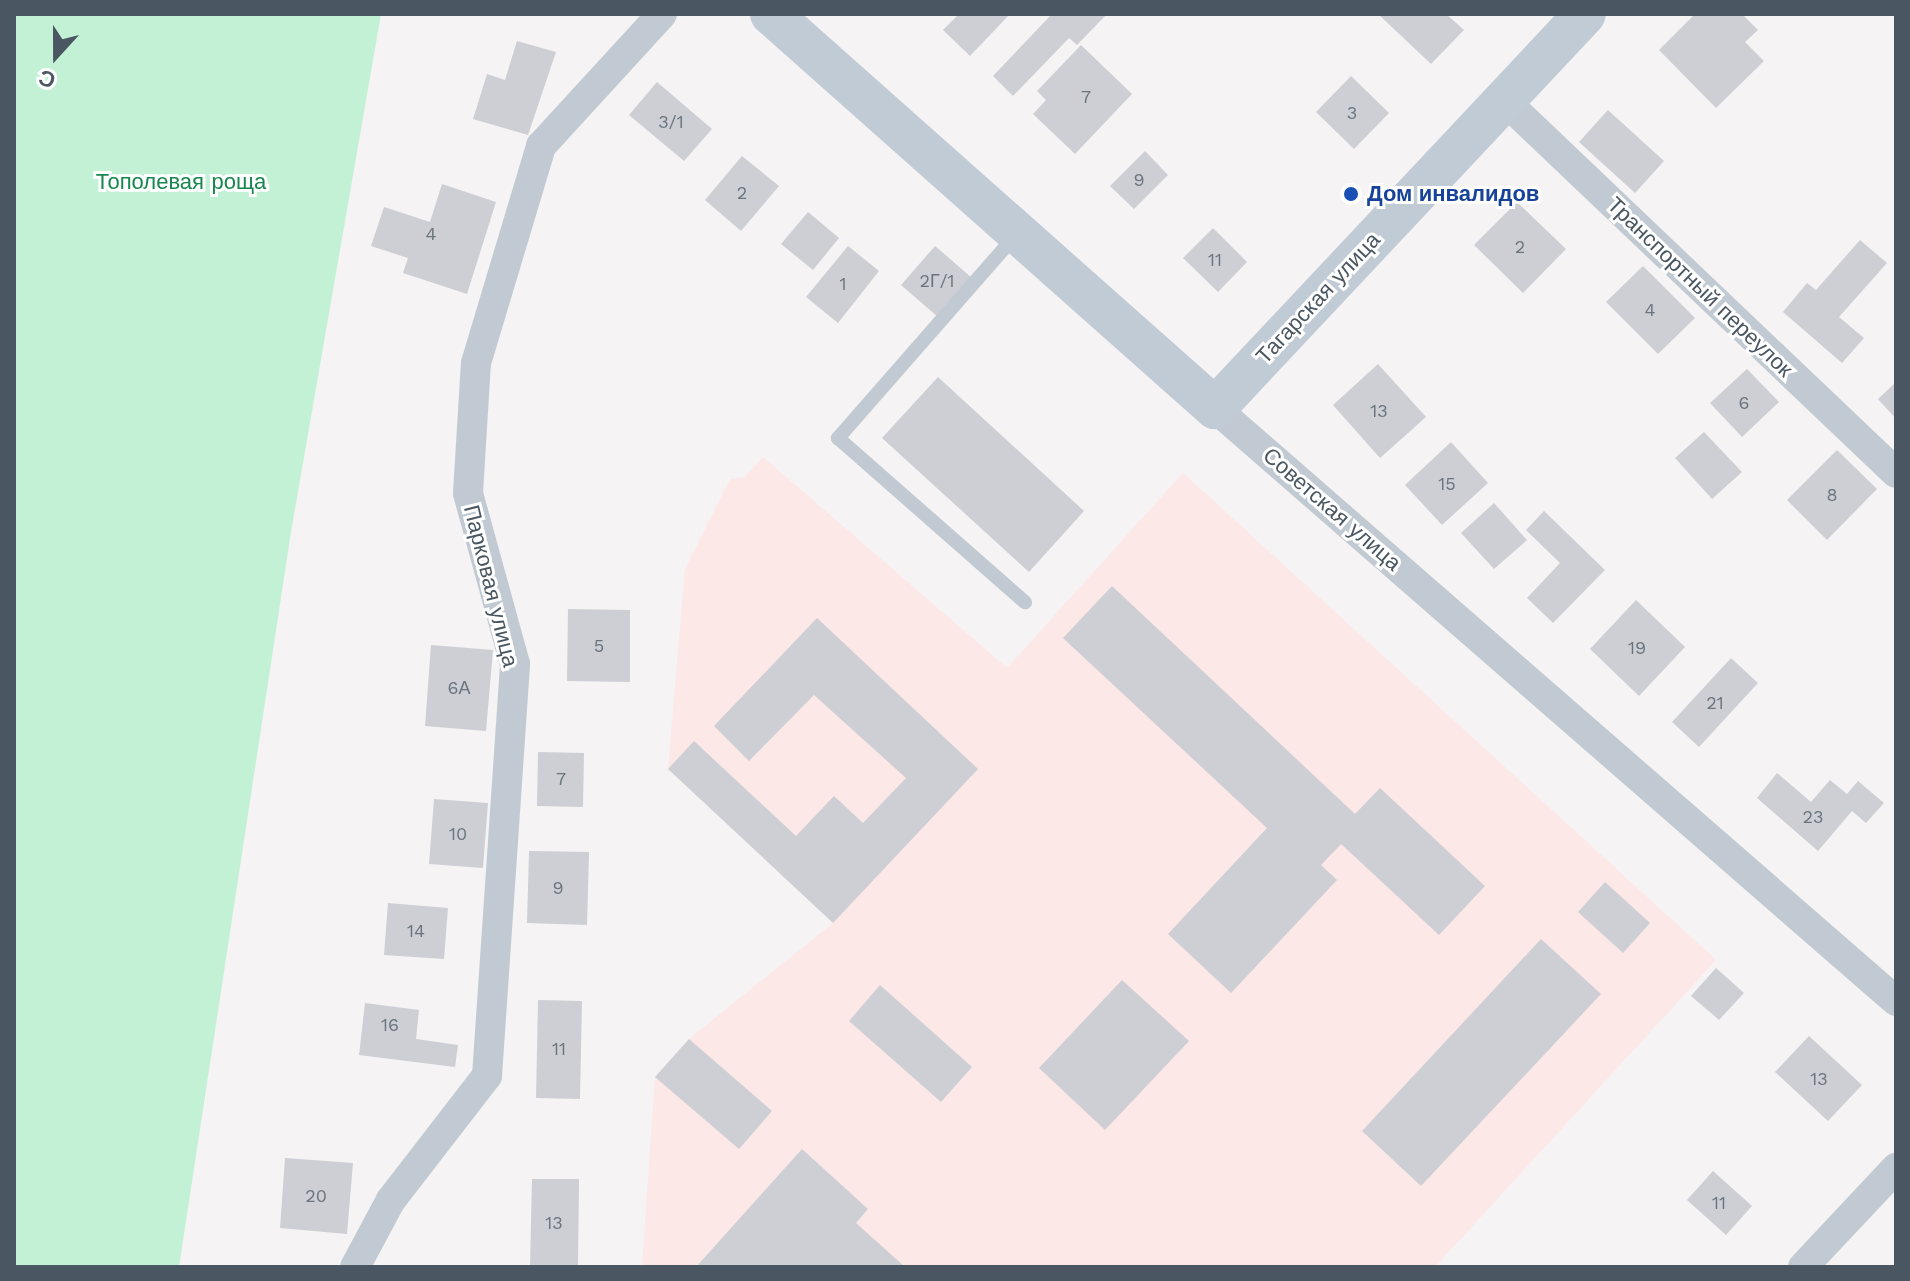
<!DOCTYPE html>
<html>
<head>
<meta charset="utf-8">
<style>
  body { margin:0 }
  #map { position:relative; width:1910px; height:1281px; overflow:hidden; background:#f5f3f3; font-family:"Work Sans",sans-serif }
  div>[style] { position:absolute }
  [style*='--x'] { left:calc(var(--x)*1px); top:calc(var(--y)*1px); width:calc(var(--w)*1px); rotate:calc(var(--a)*1deg) }
  .medical>* { inset:0; background:#fce8e6 }
  .green>* { inset:0; background:#c3f1d5 }
  .building>* { inset:0; background:#cdcfd5 }
  .lane>* { height:14px; margin:-7px; padding:0 7px; transform-origin:7px; border-radius:7px; background:#c1cad2 }
  .street>* { height:30px; margin:-15px; padding:0 15px; transform-origin:15px; border-radius:15px; background:#c1cad2 }
  .secondary>* { height:42px; margin:-21px; padding:0 21px; transform-origin:21px; border-radius:21px; background:#c1cbd6 }
  .dots>* { width:22px; height:22px; translate:-50% -50%; box-sizing:border-box; border:4px solid #fff; border-radius:50% }
  span { translate:-50% -50%; white-space:nowrap; text-align:center; line-height:1.15; -webkit-text-stroke:6px #fff; paint-order:stroke }
  .number-label { font-size:18px; color:#6b747e }
  .number-label span { -webkit-text-stroke-width:0 }
  .park-label { font-size:22px; color:#17864f }
  .transit-label { font-size:22px; color:#164399; font-weight:700 }
  .left { translate:0 -50%; text-align:left }
  .street-label { font-size:22px; color:#4a5661 }
  .frame { position:absolute; inset:0; border:16px solid #4a5661; pointer-events:none }
  .north { position:absolute; left:16px; top:16px; width:80px; height:80px; -webkit-text-stroke:6px #fff; paint-order:stroke; rotate:201deg; font-size:22px; font-weight:700; line-height:32px; text-align:center; color:#4a5661 }
  .north::after { content:''; display:block; margin:auto; width:28px; height:36px; background:#4a5661; clip-path:polygon(50% 0,100% 100%,50% 72%,0 100%) }
</style>
</head>
<body>
<div id="map">
  <div class="medical">
    <div style="clip-path:polygon(763px 457px,1007px 668px,1183px 473px,1716px 960px,1435px 1267px,642px 1267px,655px 1077px,689px 1039px,833px 923px,668px 769px,685px 569px,730px 479px,744px 478px)"></div>
  </div>
  <div class="green">
    <div style="clip-path:polygon(14px 14px,381px 14px,291px 532px,179px 1267px,14px 1267px)"></div>
  </div>
  <div class="building">
    <div style="clip-path:polygon(959px 14px,1010px 14px,970px 56px,943px 30px)"></div>
    <div style="clip-path:polygon(1052px 14px,1107px 14px,1077px 45px,1069px 38px,1013px 96px,993px 76px)"></div>
    <div style="clip-path:polygon(1378px 14px,1446px 14px,1464px 30px,1431px 64px)"></div>
    <div style="clip-path:polygon(1695px 14px,1742px 14px,1758px 30px,1745px 42px,1764px 61px,1716px 108px,1659px 50px)"></div>
    <div style="clip-path:polygon(517px 41px,556px 52px,528px 135px,473px 119px,487px 74px,505px 80px)"></div>
    <div style="clip-path:polygon(1081px 45px,1132px 94px,1075px 154px,1033px 114px,1046px 100px,1037px 91px)"></div>
    <div style="clip-path:polygon(1351px 76px,1389px 113px,1354px 149px,1316px 112px)"></div>
    <div style="clip-path:polygon(657px 82px,712px 129px,684px 161px,629px 115px)"></div>
    <div style="clip-path:polygon(1608px 110px,1664px 161px,1635px 193px,1579px 142px)"></div>
    <div style="clip-path:polygon(1145px 151px,1168px 175px,1134px 209px,1110px 186px)"></div>
    <div style="clip-path:polygon(742px 156px,779px 186px,741px 231px,705px 200px)"></div>
    <div style="clip-path:polygon(442px 184px,496px 202px,467px 294px,403px 273px,408px 258px,371px 246px,384px 207px,430px 222px)"></div>
    <div style="clip-path:polygon(1517px 202px,1566px 249px,1523px 293px,1474px 245px)"></div>
    <div style="clip-path:polygon(808px 212px,839px 238px,813px 270px,781px 244px)"></div>
    <div style="clip-path:polygon(1213px 228px,1247px 262px,1218px 292px,1183px 258px)"></div>
    <div style="clip-path:polygon(1860px 240px,1887px 263px,1839px 317px,1864px 338px,1842px 363px,1783px 312px,1807px 283px,1816px 290px)"></div>
    <div style="clip-path:polygon(848px 246px,879px 271px,838px 323px,806px 297px)"></div>
    <div style="clip-path:polygon(935px 246px,972px 278px,938px 317px,901px 285px)"></div>
    <div style="clip-path:polygon(1643px 266px,1695px 318px,1658px 354px,1606px 302px)"></div>
    <div style="clip-path:polygon(1378px 364px,1426px 417px,1380px 458px,1333px 405px)"></div>
    <div style="clip-path:polygon(1747px 369px,1779px 402px,1742px 437px,1710px 403px)"></div>
    <div style="clip-path:polygon(938px 377px,1084px 511px,1029px 572px,882px 438px)"></div>
    <div style="clip-path:polygon(1896px 382px,1896px 419px,1878px 399px)"></div>
    <div style="clip-path:polygon(1704px 432px,1742px 472px,1712px 499px,1675px 458px)"></div>
    <div style="clip-path:polygon(1451px 442px,1488px 483px,1442px 525px,1405px 485px)"></div>
    <div style="clip-path:polygon(1837px 450px,1877px 489px,1827px 540px,1787px 500px)"></div>
    <div style="clip-path:polygon(1494px 503px,1527px 540px,1494px 569px,1461px 533px)"></div>
    <div style="clip-path:polygon(1544px 511px,1605px 570px,1553px 623px,1527px 598px,1560px 563px,1526px 530px)"></div>
    <div style="clip-path:polygon(1112px 586px,1355px 814px,1380px 788px,1485px 886px,1439px 935px,1341px 844px,1321px 865px,1337px 880px,1231px 993px,1168px 934px,1267px 828px,1063px 638px)"></div>
    <div style="clip-path:polygon(1636px 600px,1685px 647px,1639px 696px,1590px 649px)"></div>
    <div style="clip-path:polygon(568px 609px,630px 610px,630px 682px,567px 681px)"></div>
    <div style="clip-path:polygon(817px 618px,978px 769px,833px 923px,668px 769px,694px 741px,796px 836px,834px 796px,863px 823px,906px 778px,814px 695px,749px 761px,714px 726px)"></div>
    <div style="clip-path:polygon(431px 645px,493px 650px,486px 731px,425px 726px)"></div>
    <div style="clip-path:polygon(1731px 658px,1758px 683px,1699px 747px,1672px 722px)"></div>
    <div style="clip-path:polygon(538px 752px,584px 753px,583px 807px,537px 806px)"></div>
    <div style="clip-path:polygon(1777px 773px,1811px 802px,1830px 780px,1847px 794px,1858px 781px,1884px 803px,1866px 823px,1852px 811px,1818px 851px,1757px 798px)"></div>
    <div style="clip-path:polygon(434px 799px,488px 803px,483px 868px,429px 864px)"></div>
    <div style="clip-path:polygon(529px 851px,589px 852px,587px 925px,527px 923px)"></div>
    <div style="clip-path:polygon(1605px 882px,1650px 923px,1623px 953px,1578px 912px)"></div>
    <div style="clip-path:polygon(388px 903px,448px 908px,444px 959px,384px 955px)"></div>
    <div style="clip-path:polygon(1541px 939px,1601px 994px,1421px 1186px,1362px 1131px)"></div>
    <div style="clip-path:polygon(1716px 968px,1744px 993px,1719px 1020px,1691px 996px)"></div>
    <div style="clip-path:polygon(1122px 980px,1189px 1041px,1105px 1130px,1039px 1068px)"></div>
    <div style="clip-path:polygon(880px 985px,972px 1067px,941px 1102px,849px 1021px)"></div>
    <div style="clip-path:polygon(538px 1000px,582px 1001px,580px 1099px,536px 1098px)"></div>
    <div style="clip-path:polygon(365px 1003px,419px 1010px,416px 1039px,458px 1045px,455px 1067px,359px 1055px)"></div>
    <div style="clip-path:polygon(1809px 1036px,1862px 1085px,1828px 1121px,1775px 1072px)"></div>
    <div style="clip-path:polygon(689px 1039px,772px 1111px,739px 1149px,655px 1077px)"></div>
    <div style="clip-path:polygon(802px 1149px,868px 1209px,856px 1223px,905px 1267px,696px 1267px)"></div>
    <div style="clip-path:polygon(285px 1158px,353px 1163px,347px 1234px,280px 1228px)"></div>
    <div style="clip-path:polygon(1713px 1171px,1752px 1206px,1726px 1235px,1687px 1200px)"></div>
    <div style="clip-path:polygon(532px 1179px,579px 1179px,578px 1267px,530px 1267px)"></div>
  </div>
  <div class="lane">
    <div style="--x:1015;--y:236;--w:269;--a:131.2"></div>
    <div style="--x:838;--y:438;--w:249;--a:41.3"></div>
  </div>
  <div class="street">
    <div style="--x:1504;--y:100;--w:541;--a:43.58"></div>
    <div style="--x:1215;--y:408;--w:903;--a:41.05"></div>
    <div style="--x:355;--y:1267;--w:76;--a:-61.8"></div>
    <div style="--x:391;--y:1200;--w:157;--a:-52.3"></div>
    <div style="--x:487;--y:1076;--w:413;--a:-86.1"></div>
    <div style="--x:515;--y:664;--w:177;--a:-105.4"></div>
    <div style="--x:468;--y:493;--w:130;--a:-86.5"></div>
    <div style="--x:476;--y:363;--w:227;--a:-73.3"></div>
    <div style="--x:541;--y:146;--w:179;--a:-47.5"></div>
    <div style="--x:1803;--y:1267;--w:136;--a:-46.8"></div>
  </div>
  <div class="secondary">
    <div style="--x:771;--y:14;--w:594;--a:41.59"></div>
    <div style="--x:1215;--y:408;--w:540;--a:-46.8"></div>
  </div>
  <div class="dots">
    <div style="left:1351px;top:194px;background:#1a4fb4"></div>
  </div>
  <div class="number-label">
    <span style="left:1086px;top:97px">7</span>
    <span style="left:1352px;top:113px">3</span>
    <span style="left:671px;top:122px">3/1</span>
    <span style="left:1139px;top:180px">9</span>
    <span style="left:742px;top:193px">2</span>
    <span style="left:431px;top:234px">4</span>
    <span style="left:1520px;top:247px">2</span>
    <span style="left:1215px;top:260px">11</span>
    <span style="left:937px;top:281px">2Г/1</span>
    <span style="left:843px;top:284px">1</span>
    <span style="left:1650px;top:310px">4</span>
    <span style="left:1744px;top:403px">6</span>
    <span style="left:1379px;top:411px">13</span>
    <span style="left:1447px;top:484px">15</span>
    <span style="left:1832px;top:495px">8</span>
    <span style="left:599px;top:646px">5</span>
    <span style="left:1637px;top:648px">19</span>
    <span style="left:459px;top:688px">6А</span>
    <span style="left:1715px;top:703px">21</span>
    <span style="left:561px;top:779px">7</span>
    <span style="left:1813px;top:817px">23</span>
    <span style="left:458px;top:834px">10</span>
    <span style="left:558px;top:888px">9</span>
    <span style="left:416px;top:931px">14</span>
    <span style="left:390px;top:1025px">16</span>
    <span style="left:559px;top:1049px">11</span>
    <span style="left:1819px;top:1079px">13</span>
    <span style="left:316px;top:1196px">20</span>
    <span style="left:1719px;top:1203px">11</span>
    <span style="left:554px;top:1223px">13</span>
  </div>
  <div class="park-label">
    <span style="left:181px;top:182px">Тополевая роща</span>
  </div>
  <div class="transit-label">
    <span class="left" style="left:1367px;top:194px">Дом инвалидов</span>
  </div>
  <div class="street-label">
    <span style="left:1700px;top:287px;rotate:44deg">Транспортный переулок</span>
    <span style="left:1318px;top:298px;rotate:-47deg">Тагарская улица</span>
    <span style="left:1332px;top:509px;rotate:41deg">Советская улица</span>
    <span style="left:491px;top:586px;rotate:76deg">Парковая улица</span>
  </div>
  <div class="frame"></div>
  <div class="north">С</div>
</div>
</body>
</html>
